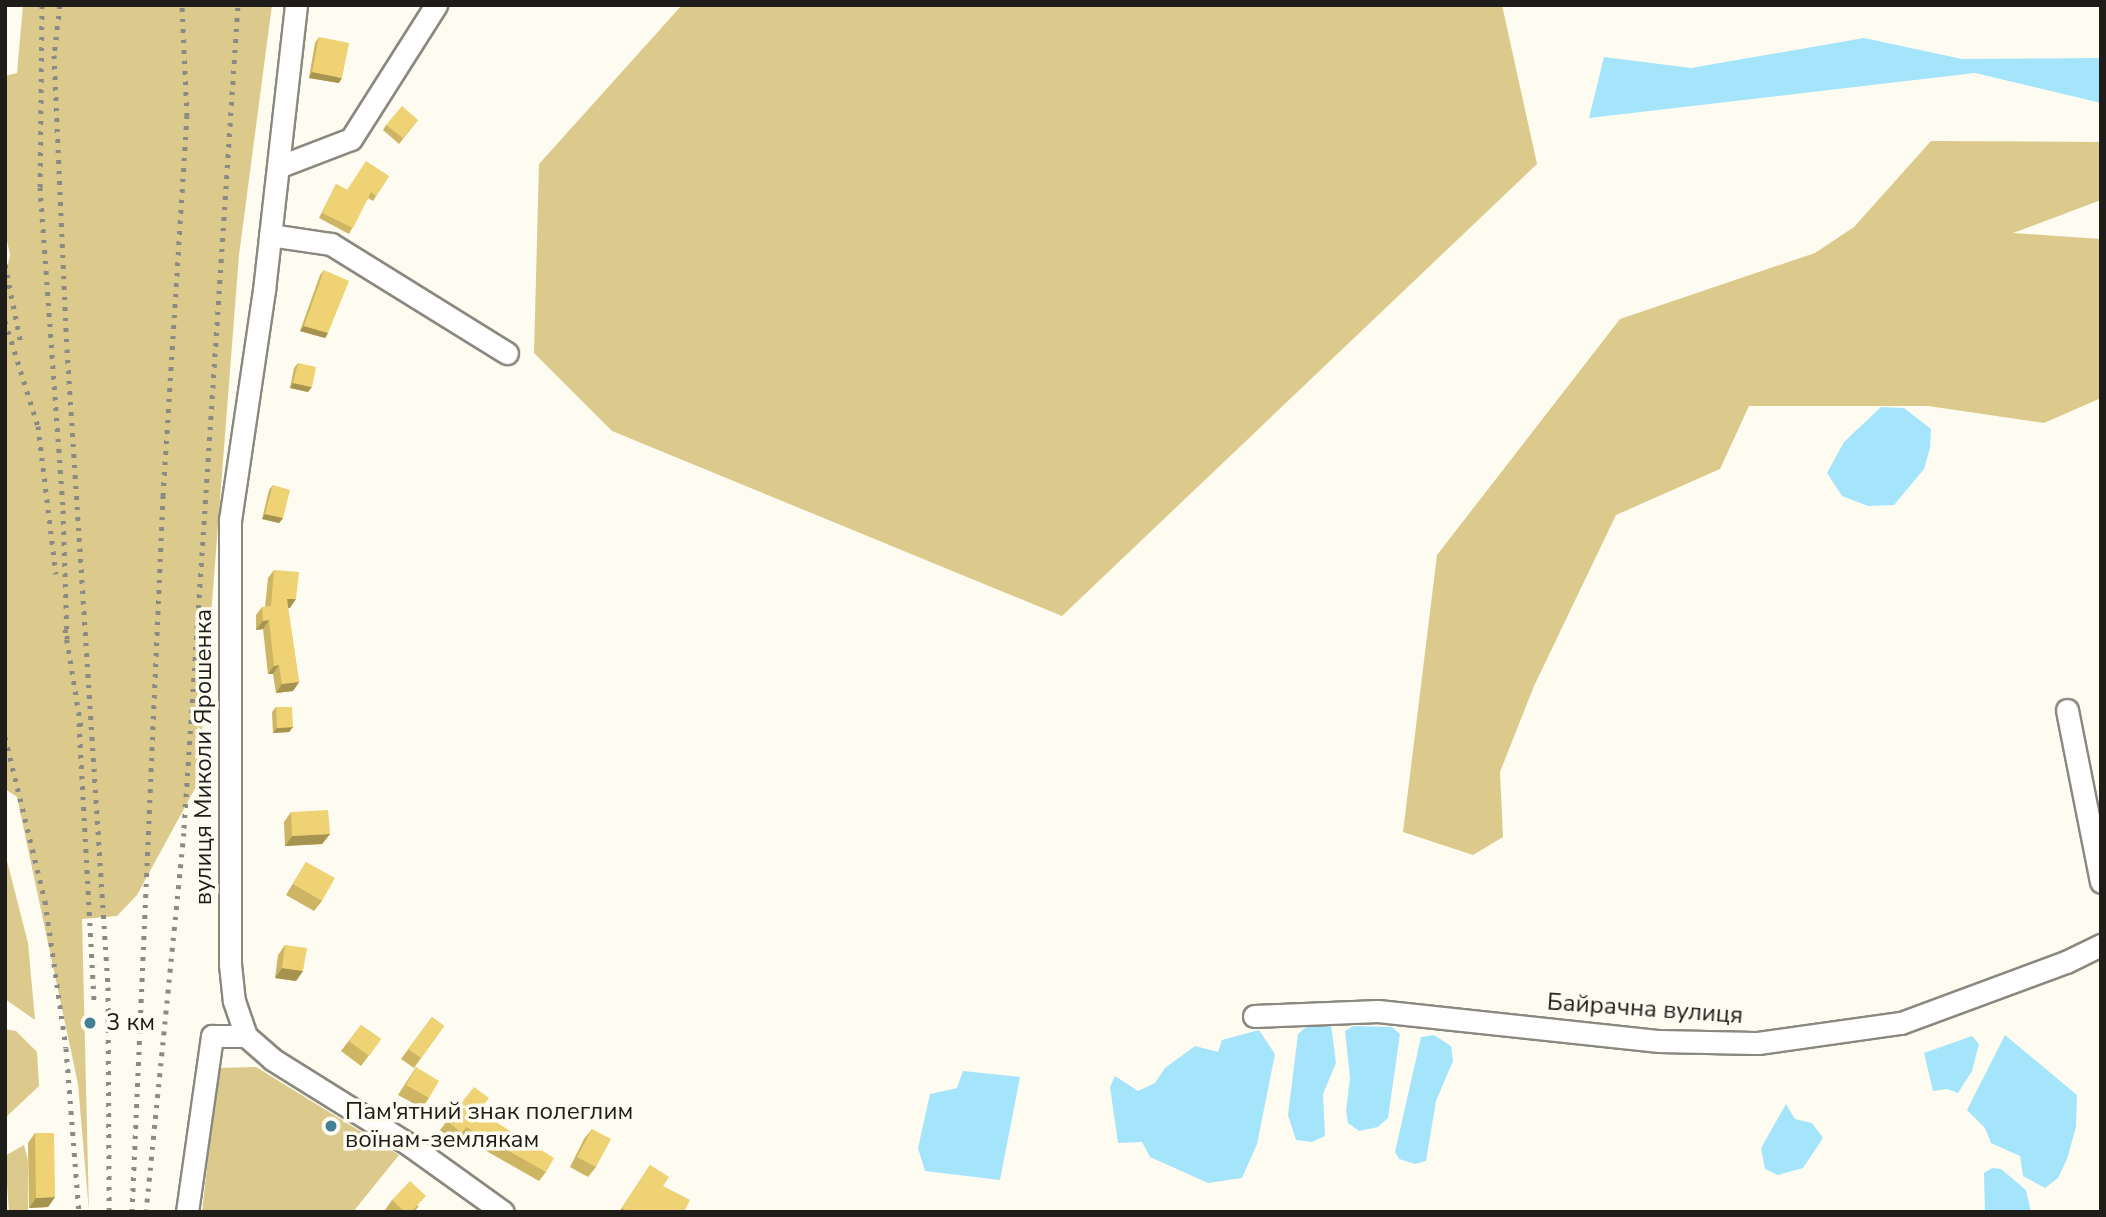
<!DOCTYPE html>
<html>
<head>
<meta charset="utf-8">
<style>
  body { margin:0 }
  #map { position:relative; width:2106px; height:1217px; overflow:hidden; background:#fefbf1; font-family:"Nunito Sans",sans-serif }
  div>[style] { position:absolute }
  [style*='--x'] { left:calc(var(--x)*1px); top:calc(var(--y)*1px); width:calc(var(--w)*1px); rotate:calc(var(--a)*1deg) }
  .green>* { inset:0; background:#dcca8c }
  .water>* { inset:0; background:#a5e5fc }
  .roads { filter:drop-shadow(2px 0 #8b887f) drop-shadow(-2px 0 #8b887f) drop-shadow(0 2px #8b887f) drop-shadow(0 -2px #8b887f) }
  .minor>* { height:21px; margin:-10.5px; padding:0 10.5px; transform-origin:10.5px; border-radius:10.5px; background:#fff }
  .rail>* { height:5px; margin-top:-2.5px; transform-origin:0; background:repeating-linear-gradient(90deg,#8c8a84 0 3.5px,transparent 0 10.5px) }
  .wall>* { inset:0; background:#cdb563 }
  .shaded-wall>* { inset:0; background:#a79350 }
  .building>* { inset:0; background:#eed273 }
  .dots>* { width:19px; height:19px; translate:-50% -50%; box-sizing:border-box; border:4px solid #fefbf1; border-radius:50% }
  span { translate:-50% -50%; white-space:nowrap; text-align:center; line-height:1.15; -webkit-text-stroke:7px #fefbf1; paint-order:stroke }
  .street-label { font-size:24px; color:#1e1d1a }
  .poi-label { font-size:24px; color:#1e1d1a }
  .left { translate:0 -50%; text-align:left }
  .frame { position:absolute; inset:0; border:7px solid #1e1d1a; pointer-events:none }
</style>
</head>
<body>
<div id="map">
  <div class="green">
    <div style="clip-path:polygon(23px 5px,272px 5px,239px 255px,198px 783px,137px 895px,117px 916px,82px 919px,89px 1212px,78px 1084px,17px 797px,5px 789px,5px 277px,10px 255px,5px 231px,5px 76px,17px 73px)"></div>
    <div style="clip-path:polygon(682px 5px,1502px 5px,1537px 164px,1062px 616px,612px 431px,534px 353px,539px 164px)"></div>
    <div style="clip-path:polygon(1931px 141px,2101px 142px,2101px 200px,2013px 233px,2101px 239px,2101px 398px,2044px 423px,1928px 406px,1749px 406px,1720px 469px,1616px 515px,1534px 686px,1500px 772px,1503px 837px,1473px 855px,1403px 832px,1437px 555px,1620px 319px,1815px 253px,1854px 227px)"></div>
    <div style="clip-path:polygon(5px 853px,28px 943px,35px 1020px,5px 999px)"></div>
    <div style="clip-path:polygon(5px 1029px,16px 1031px,37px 1052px,39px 1086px,5px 1118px)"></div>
    <div style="clip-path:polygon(256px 1067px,399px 1155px,353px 1212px,202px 1212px,218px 1068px)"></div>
    <div style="clip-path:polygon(24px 1145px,28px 1160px,28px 1212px,9px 1212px,5px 1156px)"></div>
  </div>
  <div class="water">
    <div style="clip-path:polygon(1864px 38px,1962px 59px,2101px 58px,2101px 103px,1975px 73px,1589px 118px,1604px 57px,1691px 68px)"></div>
    <div style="clip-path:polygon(1881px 407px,1904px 408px,1931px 429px,1930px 448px,1924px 469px,1894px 505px,1868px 506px,1842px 496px,1827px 473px,1844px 442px)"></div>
    <div style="clip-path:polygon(1331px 1024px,1336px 1063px,1323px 1094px,1325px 1136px,1312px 1142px,1296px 1140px,1288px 1115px,1298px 1034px,1308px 1025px)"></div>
    <div style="clip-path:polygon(1354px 1026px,1392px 1027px,1400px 1034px,1388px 1118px,1378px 1127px,1359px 1131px,1348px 1123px,1346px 1111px,1350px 1078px,1345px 1031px)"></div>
    <div style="clip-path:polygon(1259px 1030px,1275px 1054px,1257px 1144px,1242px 1178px,1208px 1183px,1150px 1157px,1142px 1142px,1118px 1143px,1110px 1087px,1115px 1076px,1138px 1091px,1155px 1083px,1165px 1068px,1195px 1046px,1218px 1052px,1222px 1040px)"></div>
    <div style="clip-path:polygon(1434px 1035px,1451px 1046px,1453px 1061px,1436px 1101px,1426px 1161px,1415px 1164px,1399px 1159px,1395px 1152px,1421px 1037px)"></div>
    <div style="clip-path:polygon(2005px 1035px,2077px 1095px,2076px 1127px,2067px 1159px,2058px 1178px,2045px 1188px,2023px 1176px,2020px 1156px,1991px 1143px,1985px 1128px,1967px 1110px)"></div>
    <div style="clip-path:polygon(1972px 1036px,1979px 1044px,1972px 1071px,1958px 1093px,1947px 1089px,1933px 1091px,1924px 1053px)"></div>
    <div style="clip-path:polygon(963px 1071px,1020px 1077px,1000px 1180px,925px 1171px,918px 1148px,930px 1094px,957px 1088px)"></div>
    <div style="clip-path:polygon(1786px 1104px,1795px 1119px,1812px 1123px,1823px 1138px,1803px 1168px,1778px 1175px,1765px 1169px,1761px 1148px)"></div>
    <div style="clip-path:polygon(1992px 1168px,2001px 1169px,2026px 1190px,2031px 1212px,1985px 1212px,1984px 1173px)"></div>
  </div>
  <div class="roads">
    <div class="minor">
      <div style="--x:296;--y:5;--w:287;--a:96.4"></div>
      <div style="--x:264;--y:290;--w:232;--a:98.4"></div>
      <div style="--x:230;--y:519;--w:445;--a:90"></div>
      <div style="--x:230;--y:964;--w:37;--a:84"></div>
      <div style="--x:234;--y:1001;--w:37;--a:71"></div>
      <div style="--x:246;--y:1036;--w:35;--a:41"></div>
      <div style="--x:272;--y:1059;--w:164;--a:32"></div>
      <div style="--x:411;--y:1146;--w:113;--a:35.7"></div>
      <div style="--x:278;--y:167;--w:78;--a:-21"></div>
      <div style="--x:351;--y:139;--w:159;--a:-57.6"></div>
      <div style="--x:270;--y:235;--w:62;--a:8.4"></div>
      <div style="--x:331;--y:244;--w:207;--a:31.8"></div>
      <div style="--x:2067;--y:710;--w:175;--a:78.8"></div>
      <div style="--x:1254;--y:1016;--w:124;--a:-2.3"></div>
      <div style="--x:1378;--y:1011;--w:283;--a:6.1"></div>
      <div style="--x:1659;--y:1041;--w:99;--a:1.2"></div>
      <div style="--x:1758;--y:1043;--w:144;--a:-8"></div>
      <div style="--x:1901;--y:1023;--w:176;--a:-20.3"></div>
      <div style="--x:2066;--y:962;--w:39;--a:-26"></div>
      <div style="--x:187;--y:1212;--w:178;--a:-81.9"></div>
      <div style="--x:212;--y:1036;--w:34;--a:0"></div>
    </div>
  </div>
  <div class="rail">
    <div style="--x:42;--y:5;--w:182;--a:90.6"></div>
    <div style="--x:40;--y:187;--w:324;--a:85.9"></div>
    <div style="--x:63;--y:510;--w:129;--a:88.2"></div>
    <div style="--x:60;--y:5;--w:50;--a:96.8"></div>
    <div style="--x:54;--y:55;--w:294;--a:87.5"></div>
    <div style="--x:67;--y:349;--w:639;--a:86.32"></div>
    <div style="--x:108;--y:987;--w:225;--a:89.7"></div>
    <div style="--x:5;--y:264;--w:82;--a:78.7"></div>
    <div style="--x:5;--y:321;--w:110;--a:72.6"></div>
    <div style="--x:38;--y:426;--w:149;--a:83.1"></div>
    <div style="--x:65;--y:629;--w:105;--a:80.7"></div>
    <div style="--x:79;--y:723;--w:278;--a:86.9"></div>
    <div style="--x:5;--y:737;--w:169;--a:76.3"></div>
    <div style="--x:45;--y:901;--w:148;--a:81.9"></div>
    <div style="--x:66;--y:1048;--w:165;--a:85.5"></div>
    <div style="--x:132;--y:1212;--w:717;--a:-87.52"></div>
    <div style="--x:163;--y:496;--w:381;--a:-86.4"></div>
    <div style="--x:187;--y:116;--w:111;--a:-92.6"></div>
    <div style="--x:146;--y:1212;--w:386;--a:-84.3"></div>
    <div style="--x:184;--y:828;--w:825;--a:-86.25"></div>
  </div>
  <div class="wall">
    <div style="clip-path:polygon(319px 37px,339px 83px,309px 78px,315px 43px)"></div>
    <div style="clip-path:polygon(418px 120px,399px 144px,383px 130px,386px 125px)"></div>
    <div style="clip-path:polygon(389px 176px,373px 201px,368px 198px,349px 234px,319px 218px,336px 184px,347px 190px)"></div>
    <div style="clip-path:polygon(324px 270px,328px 333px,325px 338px,300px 331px,320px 275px)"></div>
    <div style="clip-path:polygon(298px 363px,308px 392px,290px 388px,294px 368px)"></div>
    <div style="clip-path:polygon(273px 485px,283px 518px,279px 523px,262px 519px,269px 490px)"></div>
    <div style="clip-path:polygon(274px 570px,290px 608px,288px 608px,299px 682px,293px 691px,276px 693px,273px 674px,268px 674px,263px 629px,256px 630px,256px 615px,262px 607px,265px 607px,268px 578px)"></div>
    <div style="clip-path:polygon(276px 707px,293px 727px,289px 732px,273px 733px,272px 712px)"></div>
    <div style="clip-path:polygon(291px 812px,330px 834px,322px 844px,285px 846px,284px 822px)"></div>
    <div style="clip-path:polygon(306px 862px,322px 901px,314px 911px,286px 895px)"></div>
    <div style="clip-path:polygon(285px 945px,303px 971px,296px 981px,275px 978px,278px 955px)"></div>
    <div style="clip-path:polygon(432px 1017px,444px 1026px,414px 1068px,401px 1059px)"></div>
    <div style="clip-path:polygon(361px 1025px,381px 1039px,361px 1066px,341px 1051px)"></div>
    <div style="clip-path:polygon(416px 1067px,429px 1098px,422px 1108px,398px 1095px)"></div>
    <div style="clip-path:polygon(479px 1111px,546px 1172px,539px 1181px,460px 1136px,455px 1142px,440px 1130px,447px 1121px)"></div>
    <div style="clip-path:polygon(592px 1129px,596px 1167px,588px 1177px,570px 1167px,584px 1139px)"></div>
    <div style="clip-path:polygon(35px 1133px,55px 1197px,48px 1207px,29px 1208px,28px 1143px)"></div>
    <div style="clip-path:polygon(650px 1165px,663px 1186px,684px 1212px,619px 1212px)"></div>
    <div style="clip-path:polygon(392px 1200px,419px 1206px,414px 1212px,387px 1212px,385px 1210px)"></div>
  </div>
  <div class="shaded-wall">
    <div style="clip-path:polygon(312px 72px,342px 78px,339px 83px,309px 78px)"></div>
    <div style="clip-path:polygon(304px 326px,328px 333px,325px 338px,300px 331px)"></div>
    <div style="clip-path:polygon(293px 383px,312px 387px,308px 392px,290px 388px)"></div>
    <div style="clip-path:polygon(265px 514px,283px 518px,279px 523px,262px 519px)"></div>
    <div style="clip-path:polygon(287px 599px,296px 599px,290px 608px,281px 607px)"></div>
    <div style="clip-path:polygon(269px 620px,263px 629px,256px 630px,263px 621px)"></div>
    <div style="clip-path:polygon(279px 665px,273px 674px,268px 674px,274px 666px)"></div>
    <div style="clip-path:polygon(299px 682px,293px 691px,276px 693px,282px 684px)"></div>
    <div style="clip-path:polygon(293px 727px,289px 732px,273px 733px,277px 728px)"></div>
    <div style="clip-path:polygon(330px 834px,322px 844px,285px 846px,292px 836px)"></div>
    <div style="clip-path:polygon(282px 968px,303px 971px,296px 981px,275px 978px)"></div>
    <div style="clip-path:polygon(55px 1197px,48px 1207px,29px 1208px,36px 1198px)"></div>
  </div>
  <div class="building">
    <div style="clip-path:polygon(319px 37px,349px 43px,342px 78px,312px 72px)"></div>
    <div style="clip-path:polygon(402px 106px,418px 120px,403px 138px,386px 125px)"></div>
    <div style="clip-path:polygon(366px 161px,389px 176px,376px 196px,371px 192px,353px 228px,322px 213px,336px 184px,347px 190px)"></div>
    <div style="clip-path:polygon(324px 270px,349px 281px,328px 333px,304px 326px)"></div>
    <div style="clip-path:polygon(298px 363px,316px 367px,312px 387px,293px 383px)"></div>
    <div style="clip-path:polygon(273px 485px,290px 490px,283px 518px,265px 514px)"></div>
    <div style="clip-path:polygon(274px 570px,299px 572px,296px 599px,287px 599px,299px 682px,282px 684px,279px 665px,274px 666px,269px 620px,263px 621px,262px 607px,271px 606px)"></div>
    <div style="clip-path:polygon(276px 707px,292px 707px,293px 727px,277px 728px)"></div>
    <div style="clip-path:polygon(328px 810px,330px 834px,292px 836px,291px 812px)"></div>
    <div style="clip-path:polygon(306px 862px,335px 878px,322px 901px,293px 884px)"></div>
    <div style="clip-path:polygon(285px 945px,307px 948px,303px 971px,282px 968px)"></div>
    <div style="clip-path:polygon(432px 1017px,444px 1026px,421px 1058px,408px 1049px)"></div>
    <div style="clip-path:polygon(361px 1025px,381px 1039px,369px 1056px,349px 1041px)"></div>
    <div style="clip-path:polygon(416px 1067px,439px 1081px,429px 1098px,406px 1085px)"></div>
    <div style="clip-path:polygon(474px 1087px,489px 1098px,478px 1111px,554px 1158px,546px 1172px,466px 1127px,462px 1133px,447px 1121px)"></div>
    <div style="clip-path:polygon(592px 1129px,611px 1139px,596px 1167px,577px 1157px)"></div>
    <div style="clip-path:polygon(35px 1133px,54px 1133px,55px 1197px,36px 1198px)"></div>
    <div style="clip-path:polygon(650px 1165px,669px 1177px,663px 1186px,690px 1200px,684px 1212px,629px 1212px,622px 1208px)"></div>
    <div style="clip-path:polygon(410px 1181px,426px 1196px,411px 1212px,405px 1212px,392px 1200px)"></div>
  </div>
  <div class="dots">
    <div style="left:90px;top:1023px;background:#428095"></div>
    <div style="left:331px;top:1126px;background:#428095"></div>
  </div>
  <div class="street-label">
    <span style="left:204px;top:757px;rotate:-90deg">вулиця Миколи Ярошенка</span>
    <span style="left:1645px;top:1009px;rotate:4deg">Байрачна вулиця</span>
  </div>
  <div class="poi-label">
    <span class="left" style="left:106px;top:1023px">3 км</span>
    <span class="left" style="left:345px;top:1126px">Пам'ятний знак полеглим<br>воїнам-землякам</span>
  </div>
  <div class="frame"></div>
</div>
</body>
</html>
